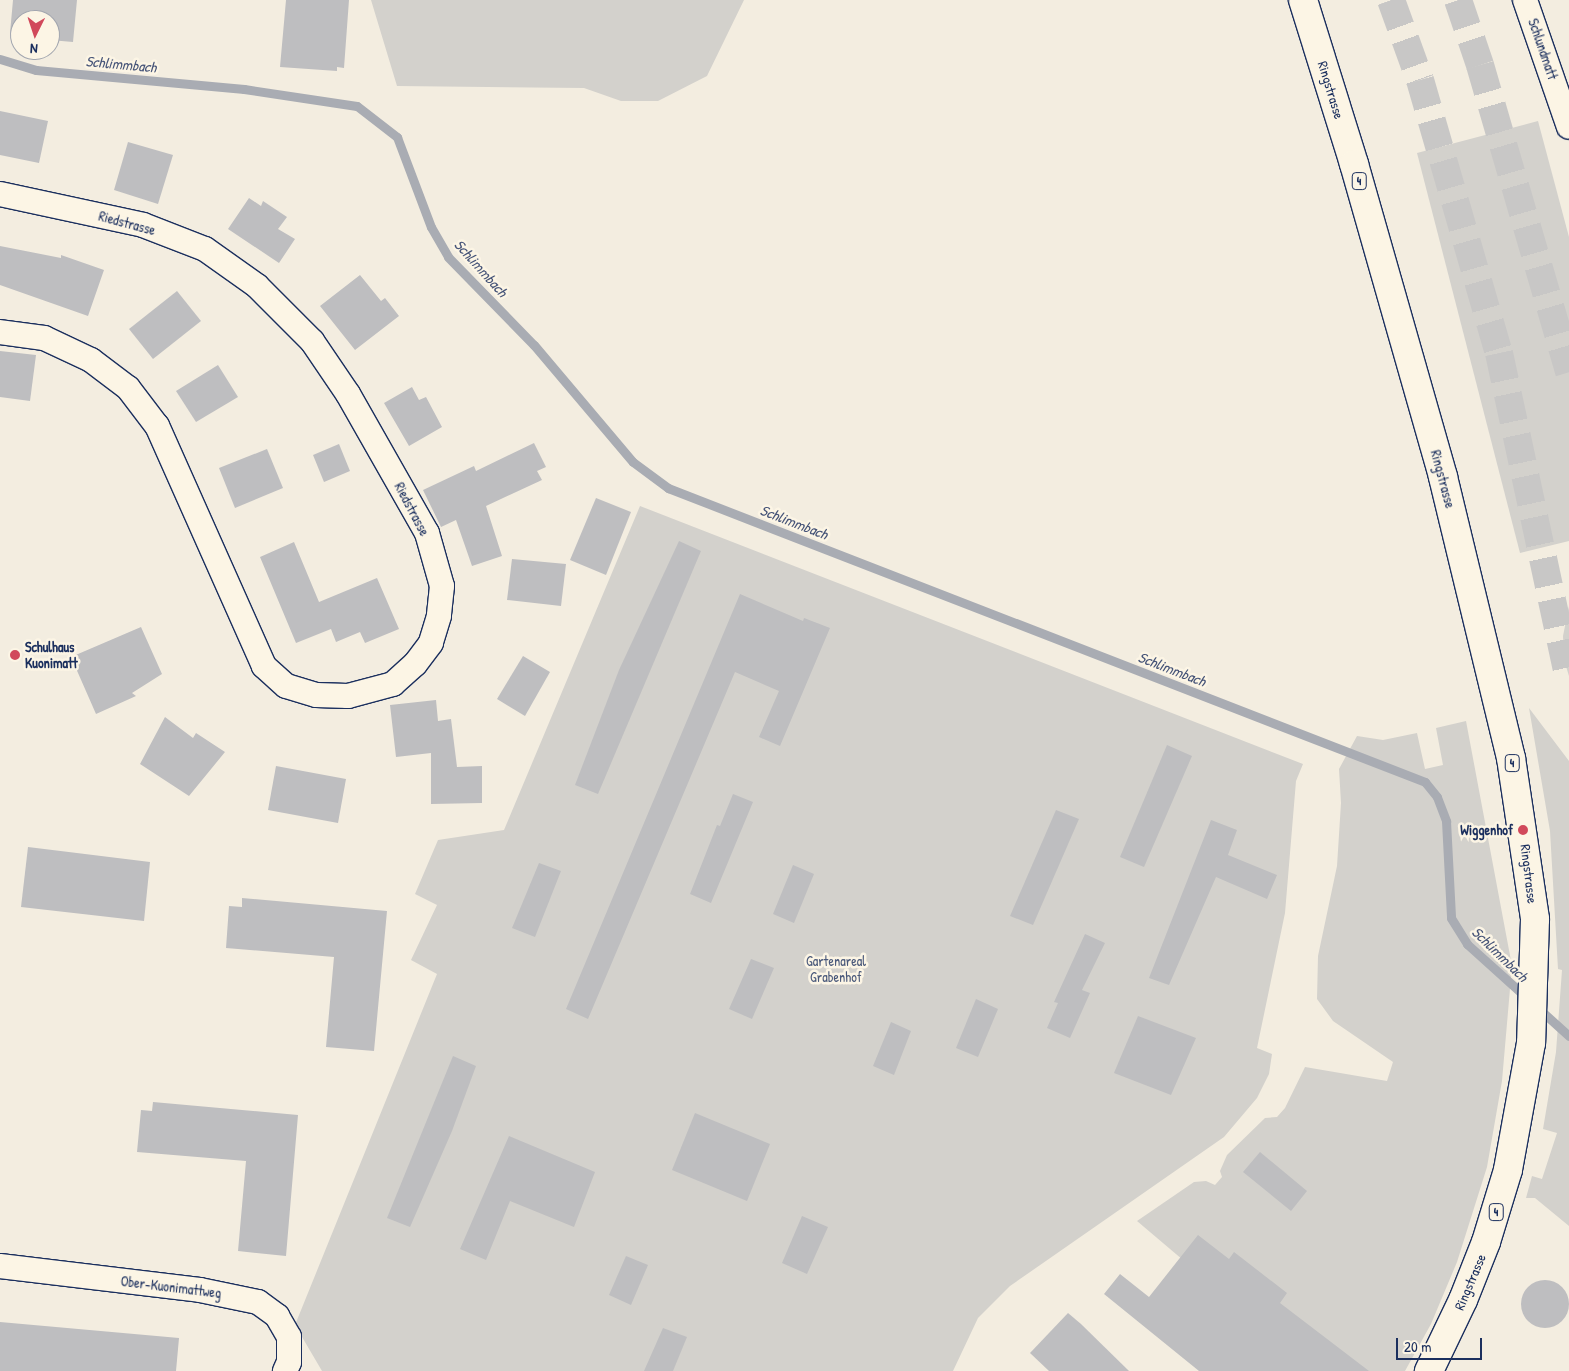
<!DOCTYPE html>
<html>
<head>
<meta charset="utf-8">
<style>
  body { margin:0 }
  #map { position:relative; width:1569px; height:1371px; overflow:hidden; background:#f3ede0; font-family:"Patrick Hand",sans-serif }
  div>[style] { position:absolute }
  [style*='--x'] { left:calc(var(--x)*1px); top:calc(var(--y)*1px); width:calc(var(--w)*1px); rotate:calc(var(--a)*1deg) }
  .green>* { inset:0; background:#d3d1cc }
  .stream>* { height:9px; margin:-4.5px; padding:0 4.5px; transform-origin:4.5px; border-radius:4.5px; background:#a9acb3 }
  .building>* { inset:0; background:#bebec0 }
  .round { border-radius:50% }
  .motorway-tunnel>* { height:28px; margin-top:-14px; transform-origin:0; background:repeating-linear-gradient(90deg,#c8c7c6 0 28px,transparent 0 42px) }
  .roads { filter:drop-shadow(1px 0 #1b2f5e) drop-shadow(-1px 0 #1b2f5e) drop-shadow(0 1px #1b2f5e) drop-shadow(0 -1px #1b2f5e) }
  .minor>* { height:24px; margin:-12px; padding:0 12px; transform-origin:12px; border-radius:12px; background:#fcf5e5 }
  .primary>* { height:28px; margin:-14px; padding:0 14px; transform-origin:14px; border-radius:14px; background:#fcf5e5 }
  .dots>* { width:14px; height:14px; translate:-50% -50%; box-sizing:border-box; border:2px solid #fcf5e5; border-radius:50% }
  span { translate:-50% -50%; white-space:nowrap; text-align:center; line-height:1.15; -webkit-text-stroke:5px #fcf5e5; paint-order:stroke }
  .shield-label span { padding:1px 4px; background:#fcf5e5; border:1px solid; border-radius:4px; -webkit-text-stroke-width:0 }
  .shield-label { font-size:12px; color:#1b2f5e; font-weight:700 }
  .street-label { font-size:14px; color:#1b2f5e }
  .poi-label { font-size:14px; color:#1b2f5e; font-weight:700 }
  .left { translate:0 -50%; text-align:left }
  .right { translate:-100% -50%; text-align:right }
  .park-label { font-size:14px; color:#49587a }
  .water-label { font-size:15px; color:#465478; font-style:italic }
  .north { position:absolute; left:10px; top:10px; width:50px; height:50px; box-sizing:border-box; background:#fcf5e5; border:1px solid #a2a6af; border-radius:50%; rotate:184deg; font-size:14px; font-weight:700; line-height:20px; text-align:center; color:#1b2f5e }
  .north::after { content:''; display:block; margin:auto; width:18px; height:22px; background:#d1495b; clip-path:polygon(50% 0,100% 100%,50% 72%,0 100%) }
  .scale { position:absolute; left:1396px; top:1338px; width:86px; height:22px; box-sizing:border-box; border:2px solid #1b2f5e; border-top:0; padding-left:6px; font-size:15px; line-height:18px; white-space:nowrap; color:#1b2f5e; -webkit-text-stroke:4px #fcf5e5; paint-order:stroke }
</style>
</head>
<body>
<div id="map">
  <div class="green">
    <div style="clip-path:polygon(371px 0,744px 0,707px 76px,658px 101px,621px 101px,584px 88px,397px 86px)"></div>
    <div style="clip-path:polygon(1538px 121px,1569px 237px,1569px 541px,1520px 553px,1417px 153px)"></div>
    <div style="clip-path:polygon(640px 506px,1303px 764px,1296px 781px,1285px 913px,1257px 1048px,1272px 1054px,1269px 1074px,1257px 1098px,1224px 1137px,1010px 1286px,978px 1318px,953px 1371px,322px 1371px,295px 1325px,437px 974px,411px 960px,437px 905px,415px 894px,438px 840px,504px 830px)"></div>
    <div style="clip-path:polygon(1569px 606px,1569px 676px,1564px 660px,1563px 636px)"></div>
    <div style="clip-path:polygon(1529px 708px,1569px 761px,1569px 1226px,1535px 1198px,1526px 1198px,1532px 1176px,1542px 1179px,1557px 1133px,1543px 1129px,1556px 1052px,1562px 970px,1558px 969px,1550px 831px)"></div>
    <div style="clip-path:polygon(1466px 721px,1512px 966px,1502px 1081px,1487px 1167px,1457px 1262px,1431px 1324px,1405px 1371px,1314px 1371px,1137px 1221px,1194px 1182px,1206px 1181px,1215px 1185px,1222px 1177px,1220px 1171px,1227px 1155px,1265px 1118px,1277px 1117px,1285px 1108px,1305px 1067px,1387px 1081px,1393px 1062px,1333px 1021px,1317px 999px,1318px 956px,1337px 866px,1341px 803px,1339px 769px,1357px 736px,1383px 740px,1417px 733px,1425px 769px,1443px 765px,1436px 728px)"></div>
  </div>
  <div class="stream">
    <div style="--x:0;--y:59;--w:38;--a:17"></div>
    <div style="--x:36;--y:70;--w:209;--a:5.2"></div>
    <div style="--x:244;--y:89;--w:114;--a:8.6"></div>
    <div style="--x:357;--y:106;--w:51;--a:37.8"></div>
    <div style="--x:397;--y:137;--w:96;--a:69.3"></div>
    <div style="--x:431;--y:227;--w:34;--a:60"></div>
    <div style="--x:448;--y:257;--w:123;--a:45.7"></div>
    <div style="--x:534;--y:345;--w:153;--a:49.8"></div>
    <div style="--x:633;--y:462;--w:44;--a:36.6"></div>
    <div style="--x:668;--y:488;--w:812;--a:21.22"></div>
    <div style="--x:1425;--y:782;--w:19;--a:51"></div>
    <div style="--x:1437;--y:797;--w:26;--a:69"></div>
    <div style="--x:1446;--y:821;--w:97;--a:87"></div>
    <div style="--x:1451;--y:918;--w:31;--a:58"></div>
    <div style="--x:1467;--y:944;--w:82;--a:42"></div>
    <div style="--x:1538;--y:1008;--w:42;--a:42.1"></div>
  </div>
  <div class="building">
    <div style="clip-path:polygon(13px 0,77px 0,73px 42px,50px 40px,50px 20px,20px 20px,20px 37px,10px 33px)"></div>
    <div style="clip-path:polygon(286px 0,349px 0,344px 68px,337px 67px,337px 71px,280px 67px)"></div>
    <div style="clip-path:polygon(0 111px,48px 121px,39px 163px,0 155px)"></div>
    <div style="clip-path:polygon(128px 142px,173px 155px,158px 204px,114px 190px)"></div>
    <div style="clip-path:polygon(249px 198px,261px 206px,263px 201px,287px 217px,278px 229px,295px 239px,279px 263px,228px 229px)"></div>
    <div style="clip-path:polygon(0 246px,61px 258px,61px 255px,104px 270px,88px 316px,0 285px)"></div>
    <div style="clip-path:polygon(360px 275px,381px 301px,385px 298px,399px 316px,355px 350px,320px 306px)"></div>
    <div style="clip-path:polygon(177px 291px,201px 321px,153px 359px,129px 329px)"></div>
    <div style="clip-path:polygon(0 351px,36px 355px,30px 401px,0 397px)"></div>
    <div style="clip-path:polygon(218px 365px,238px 397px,196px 422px,176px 391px)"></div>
    <div style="clip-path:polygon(412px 387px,419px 400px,426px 397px,442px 427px,409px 446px,384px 403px)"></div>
    <div style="clip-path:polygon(534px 443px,546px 467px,537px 471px,542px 480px,486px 506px,502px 556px,472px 566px,456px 520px,441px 527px,423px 490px,474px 466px,476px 471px)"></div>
    <div style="clip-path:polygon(339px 444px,350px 471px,324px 482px,313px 455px)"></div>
    <div style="clip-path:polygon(267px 449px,283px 488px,235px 508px,219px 468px)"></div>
    <div style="clip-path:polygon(596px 498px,631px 512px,606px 575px,570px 560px)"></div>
    <div style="clip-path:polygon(679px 541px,701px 551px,598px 794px,575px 785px,619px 670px)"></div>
    <div style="clip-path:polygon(294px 542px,319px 602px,377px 578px,399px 629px,365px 643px,360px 632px,336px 642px,331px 629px,296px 643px,260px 557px)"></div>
    <div style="clip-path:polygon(512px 559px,566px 564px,561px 606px,507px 600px)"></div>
    <div style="clip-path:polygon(740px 594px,803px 621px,804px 618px,830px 628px,780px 746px,759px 737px,779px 691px,735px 672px,588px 1019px,566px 1009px)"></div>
    <div style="clip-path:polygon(141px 627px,162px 674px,132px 693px,136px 696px,96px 714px,71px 657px)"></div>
    <div style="clip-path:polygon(523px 656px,550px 672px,525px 716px,497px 699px)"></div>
    <div style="clip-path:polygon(436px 700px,438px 721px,451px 719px,457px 767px,482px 766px,482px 803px,431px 804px,431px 753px,396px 757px,390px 705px)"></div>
    <div style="clip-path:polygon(165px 717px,193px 738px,196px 733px,225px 752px,189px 796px,140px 764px)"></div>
    <div style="clip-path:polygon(1167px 745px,1192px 756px,1144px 867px,1120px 857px)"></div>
    <div style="clip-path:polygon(276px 766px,346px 779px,338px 823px,268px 810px)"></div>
    <div style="clip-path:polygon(733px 794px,753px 802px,711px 903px,690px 894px,717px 825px,720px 826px)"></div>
    <div style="clip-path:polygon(1056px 810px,1079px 819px,1033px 925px,1010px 916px)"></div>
    <div style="clip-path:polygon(1211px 820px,1237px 830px,1228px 855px,1277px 875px,1267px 899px,1216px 877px,1169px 985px,1149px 978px)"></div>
    <div style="clip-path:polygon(28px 847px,150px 862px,144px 921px,21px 907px)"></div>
    <div style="clip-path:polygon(539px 863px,561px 871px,535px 937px,512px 928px)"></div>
    <div style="clip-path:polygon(793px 865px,814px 874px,794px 923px,773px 914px)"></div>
    <div style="clip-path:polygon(242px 898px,387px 911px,374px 1051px,326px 1047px,334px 957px,226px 948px,229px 906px,242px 907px)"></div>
    <div style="clip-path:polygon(1085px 934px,1105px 943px,1082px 990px,1090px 993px,1070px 1038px,1047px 1028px,1058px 1003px,1054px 1002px)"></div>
    <div style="clip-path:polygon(751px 959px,774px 968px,752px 1019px,729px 1009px)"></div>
    <div style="clip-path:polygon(976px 999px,998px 1009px,978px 1057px,956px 1048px)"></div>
    <div style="clip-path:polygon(1138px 1016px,1196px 1038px,1171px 1095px,1114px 1073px)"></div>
    <div style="clip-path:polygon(891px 1022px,911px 1031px,894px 1075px,873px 1066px)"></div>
    <div style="clip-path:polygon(453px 1056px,476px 1066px,452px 1131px,410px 1227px,387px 1218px)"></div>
    <div style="clip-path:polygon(153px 1102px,298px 1115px,286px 1256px,238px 1251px,246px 1161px,137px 1152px,141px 1110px,152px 1111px)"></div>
    <div style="clip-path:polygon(695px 1113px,770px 1144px,747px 1201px,672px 1170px)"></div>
    <div style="clip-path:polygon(509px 1136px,595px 1172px,574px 1227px,510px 1201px,486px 1260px,460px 1249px)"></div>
    <div style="clip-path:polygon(1260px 1152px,1307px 1191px,1291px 1211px,1243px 1172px)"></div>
    <div style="clip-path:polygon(802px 1216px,828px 1227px,807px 1274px,782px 1263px)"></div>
    <div style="clip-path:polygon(1198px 1235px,1229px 1259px,1234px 1252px,1287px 1293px,1280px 1303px,1369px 1371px,1199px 1371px,1104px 1294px,1120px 1274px,1149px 1297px)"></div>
    <div style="clip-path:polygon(626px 1256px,648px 1265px,631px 1305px,609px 1295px)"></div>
    <div class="round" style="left:1521px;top:1280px;width:48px;height:48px"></div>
    <div style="clip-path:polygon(1068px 1313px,1081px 1324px,1129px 1371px,1049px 1371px,1030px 1353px)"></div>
    <div style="clip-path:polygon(0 1322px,179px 1338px,176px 1371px,0 1371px)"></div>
    <div style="clip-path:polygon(663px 1328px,687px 1337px,673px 1371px,644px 1371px)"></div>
  </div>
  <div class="motorway-tunnel">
    <div style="--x:1391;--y:0;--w:85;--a:70.1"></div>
    <div style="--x:1420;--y:80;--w:284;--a:73.9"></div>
    <div style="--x:1499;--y:353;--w:334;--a:77.9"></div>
    <div style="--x:1458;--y:0;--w:69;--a:71.3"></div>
    <div style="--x:1480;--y:65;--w:320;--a:73.8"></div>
  </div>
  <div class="roads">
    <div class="minor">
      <div style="--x:1525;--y:0;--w:134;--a:70.9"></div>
      <div style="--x:0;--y:194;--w:146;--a:12.2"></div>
      <div style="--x:143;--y:225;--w:66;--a:21.2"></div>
      <div style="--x:205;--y:249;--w:64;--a:35.4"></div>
      <div style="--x:257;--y:286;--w:78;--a:45"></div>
      <div style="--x:312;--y:341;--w:64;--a:55.8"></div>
      <div style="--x:348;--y:394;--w:160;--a:60.4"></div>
      <div style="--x:427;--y:533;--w:55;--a:74.2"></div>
      <div style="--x:442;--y:586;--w:30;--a:96"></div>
      <div style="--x:439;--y:616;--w:28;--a:107"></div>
      <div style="--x:431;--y:643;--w:26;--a:127"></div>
      <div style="--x:415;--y:664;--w:30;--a:138"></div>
      <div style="--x:393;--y:684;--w:47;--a:165.1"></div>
      <div style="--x:348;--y:696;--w:32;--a:-178"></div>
      <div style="--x:316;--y:695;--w:31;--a:-163"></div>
      <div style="--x:286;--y:686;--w:30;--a:-138"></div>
      <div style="--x:264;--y:666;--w:263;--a:-114"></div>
      <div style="--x:157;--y:426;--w:48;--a:-127.3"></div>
      <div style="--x:128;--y:388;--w:46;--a:-142.9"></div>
      <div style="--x:91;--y:360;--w:52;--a:-154.9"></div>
      <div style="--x:44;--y:338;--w:44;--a:-172.2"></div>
      <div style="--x:0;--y:1266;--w:201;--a:6.8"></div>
      <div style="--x:200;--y:1290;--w:59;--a:11.7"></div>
      <div style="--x:258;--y:1302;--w:24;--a:36"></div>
      <div style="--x:277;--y:1316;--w:24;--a:60"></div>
      <div style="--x:289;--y:1337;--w:25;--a:90"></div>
      <div style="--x:289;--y:1362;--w:10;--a:114"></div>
    </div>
    <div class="primary">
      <div style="--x:1303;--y:0;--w:172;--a:72.7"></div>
      <div style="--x:1354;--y:164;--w:325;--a:74.1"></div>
      <div style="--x:1443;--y:477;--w:289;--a:76.4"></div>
      <div style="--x:1511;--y:758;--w:163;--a:81.5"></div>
      <div style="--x:1535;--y:919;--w:124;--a:91.8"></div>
      <div style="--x:1531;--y:1043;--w:129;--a:100.3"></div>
      <div style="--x:1508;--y:1170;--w:75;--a:107"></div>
      <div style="--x:1486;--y:1242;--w:62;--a:111.6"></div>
      <div style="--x:1463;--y:1300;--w:79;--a:115.6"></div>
    </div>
  </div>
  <div class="dots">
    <div style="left:15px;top:655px;background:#d1495b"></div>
    <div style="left:1523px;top:830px;background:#d1495b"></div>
  </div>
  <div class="shield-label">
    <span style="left:1359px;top:181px">4</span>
    <span style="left:1512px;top:763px">4</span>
    <span style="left:1496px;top:1212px">4</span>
  </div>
  <div class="street-label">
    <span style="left:1543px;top:49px;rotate:71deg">Schlundmatt</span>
    <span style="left:1331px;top:90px;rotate:73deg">Ringstrasse</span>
    <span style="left:127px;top:223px;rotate:15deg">Riedstrasse</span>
    <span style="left:1443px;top:479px;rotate:75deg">Ringstrasse</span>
    <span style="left:412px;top:509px;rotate:62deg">Riedstrasse</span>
    <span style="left:1529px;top:874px;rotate:83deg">Ringstrasse</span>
    <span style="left:1470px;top:1282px;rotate:-67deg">Ringstrasse</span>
    <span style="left:171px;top:1287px;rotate:7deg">Ober-Kuonimattweg</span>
  </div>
  <div class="poi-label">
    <span class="left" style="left:25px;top:655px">Schulhaus<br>Kuonimatt</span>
    <span class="right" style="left:1513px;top:830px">Wiggenhof</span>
  </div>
  <div class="park-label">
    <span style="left:836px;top:969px">Gartenareal<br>Grabenhof</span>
  </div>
  <div class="water-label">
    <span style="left:121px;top:64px;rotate:5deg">Schlimmbach</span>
    <span style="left:481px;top:268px;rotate:48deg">Schlimmbach</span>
    <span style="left:794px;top:522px;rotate:21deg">Schlimmbach</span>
    <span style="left:1172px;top:669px;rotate:21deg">Schlimmbach</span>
    <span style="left:1500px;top:954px;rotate:44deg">Schlimmbach</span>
  </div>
  <div class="north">N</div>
  <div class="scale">20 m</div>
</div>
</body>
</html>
